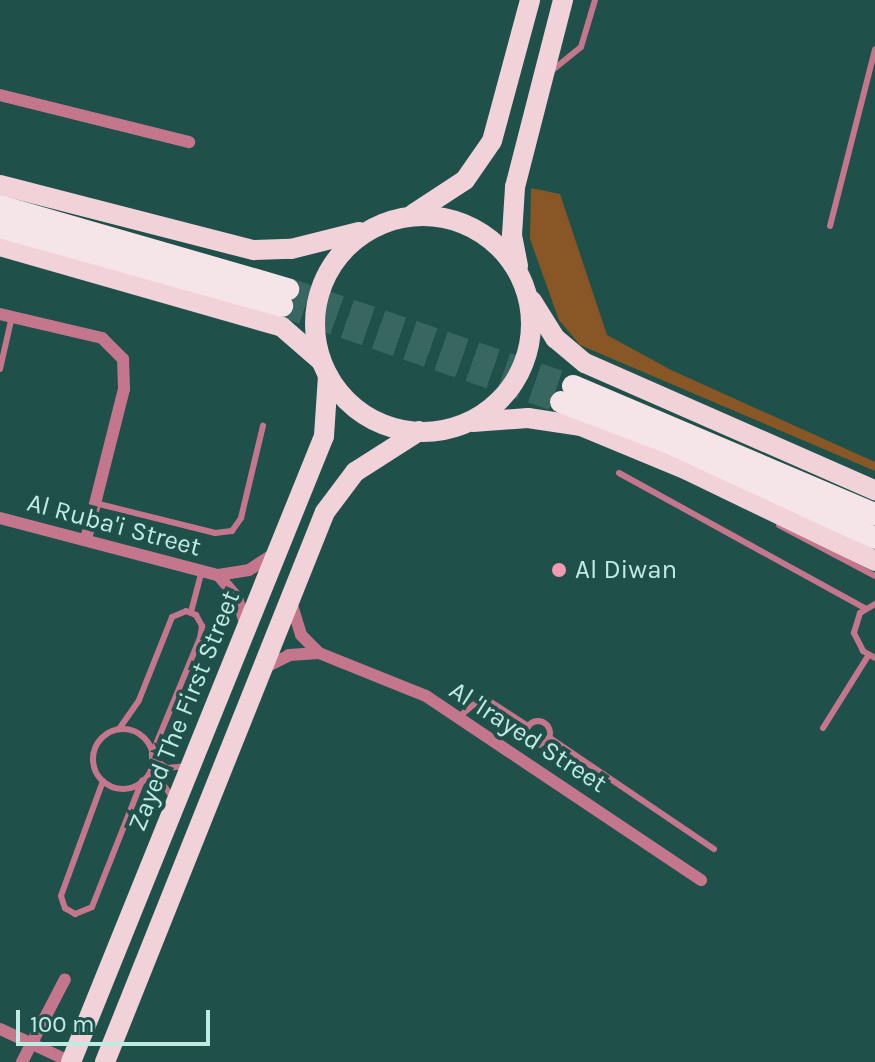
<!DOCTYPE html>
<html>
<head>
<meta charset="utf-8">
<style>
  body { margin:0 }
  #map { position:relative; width:875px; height:1062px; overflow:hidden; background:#1f5049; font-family:Karla,sans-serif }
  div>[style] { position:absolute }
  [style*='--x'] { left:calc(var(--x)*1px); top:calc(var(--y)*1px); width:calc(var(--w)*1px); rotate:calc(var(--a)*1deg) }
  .green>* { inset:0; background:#895725 }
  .trunk-tunnel>* { height:22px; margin-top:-11px; transform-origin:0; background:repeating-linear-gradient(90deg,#376760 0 22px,transparent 0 33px) }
  .service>* { height:6px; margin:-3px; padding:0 3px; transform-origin:3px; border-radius:3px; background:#c4778c }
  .service>.ring { margin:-3px; padding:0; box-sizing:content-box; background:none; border:6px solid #c4778c; border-radius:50% }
  .minor>* { height:12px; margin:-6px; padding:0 6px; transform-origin:6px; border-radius:6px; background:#c4778c }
  .primary>* { height:20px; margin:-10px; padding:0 10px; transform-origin:10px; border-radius:10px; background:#f2d2d9 }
  .primary>.ring { margin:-10px; padding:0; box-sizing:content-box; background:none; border:20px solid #f2d2d9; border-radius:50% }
  .trunk>* { height:22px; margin:-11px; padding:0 11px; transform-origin:11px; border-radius:11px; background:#f5e5e8 }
  .dots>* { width:22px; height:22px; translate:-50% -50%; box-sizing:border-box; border:4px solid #1f5049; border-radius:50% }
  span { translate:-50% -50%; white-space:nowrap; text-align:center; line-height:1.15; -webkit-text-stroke:8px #1f5049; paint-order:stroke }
  .street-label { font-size:26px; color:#c0ebe3 }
  .poi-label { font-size:26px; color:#c0ebe3 }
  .left { translate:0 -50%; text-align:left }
  .scale { position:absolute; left:16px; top:1010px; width:194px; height:36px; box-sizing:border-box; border:4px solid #c0ebe3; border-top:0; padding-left:10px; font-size:24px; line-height:28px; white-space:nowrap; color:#c0ebe3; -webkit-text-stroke:6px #1f5049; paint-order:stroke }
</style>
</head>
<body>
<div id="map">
  <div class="green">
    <div style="clip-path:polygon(531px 188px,560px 194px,607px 335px,671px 370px,875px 462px,875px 471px,580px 345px,559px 320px,530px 239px)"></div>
  </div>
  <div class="trunk-tunnel">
    <div style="--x:288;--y:289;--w:301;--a:18.8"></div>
    <div style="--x:282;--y:306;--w:295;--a:19"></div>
  </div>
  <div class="service">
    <div style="--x:549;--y:73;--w:41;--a:-39.1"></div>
    <div style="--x:581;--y:47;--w:49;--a:-73.4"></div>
    <div style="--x:830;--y:226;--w:182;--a:-75.7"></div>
    <div style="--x:0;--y:369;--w:54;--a:-77.2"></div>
    <div style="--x:619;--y:473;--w:281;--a:28.8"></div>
    <div style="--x:95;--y:503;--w:124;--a:14"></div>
    <div style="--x:215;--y:533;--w:17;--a:-7"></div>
    <div style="--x:232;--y:531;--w:16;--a:-55"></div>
    <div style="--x:241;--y:518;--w:95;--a:-76.6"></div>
    <div style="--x:779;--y:525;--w:109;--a:28"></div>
    <div style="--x:875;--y:604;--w:17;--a:149"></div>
    <div style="--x:860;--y:613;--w:21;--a:107"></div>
    <div style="--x:854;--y:633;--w:20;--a:63"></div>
    <div style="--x:863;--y:651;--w:14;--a:30"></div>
    <div style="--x:191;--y:612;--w:43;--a:-75.3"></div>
    <div style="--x:460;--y:716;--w:30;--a:-40"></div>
    <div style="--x:483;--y:697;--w:54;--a:32.8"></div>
    <div class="ring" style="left:526px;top:721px;width:18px;height:18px"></div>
    <div style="--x:823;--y:728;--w:85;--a:-58"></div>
    <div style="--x:119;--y:729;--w:35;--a:-55"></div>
    <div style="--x:139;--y:700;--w:89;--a:-68.3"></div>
    <div style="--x:172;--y:617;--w:15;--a:-23"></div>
    <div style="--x:186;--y:611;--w:11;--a:22"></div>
    <div style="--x:196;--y:615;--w:13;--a:61"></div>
    <div style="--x:202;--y:626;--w:12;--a:99"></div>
    <div style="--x:200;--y:638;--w:126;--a:112.5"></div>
    <div class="ring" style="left:93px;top:729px;width:54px;height:54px"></div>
    <div style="--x:550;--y:738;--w:198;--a:34.1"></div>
    <div style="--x:152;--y:758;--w:18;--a:34"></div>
    <div style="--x:167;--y:768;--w:18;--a:-6"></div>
    <div style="--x:144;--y:780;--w:18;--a:9"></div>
    <div style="--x:162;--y:783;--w:17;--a:54"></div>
    <div style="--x:103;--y:781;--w:122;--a:110.1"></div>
    <div style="--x:61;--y:896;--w:13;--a:72"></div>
    <div style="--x:65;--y:908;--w:12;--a:31"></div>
    <div style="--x:75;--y:914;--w:18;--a:-22"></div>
    <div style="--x:92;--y:907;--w:136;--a:-68.4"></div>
  </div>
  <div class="minor">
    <div style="--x:0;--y:95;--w:195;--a:14"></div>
    <div style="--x:0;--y:314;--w:105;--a:13.2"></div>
    <div style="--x:102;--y:338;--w:30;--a:45"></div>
    <div style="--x:123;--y:359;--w:30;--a:88"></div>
    <div style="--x:124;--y:389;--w:155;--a:104.2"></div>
    <div style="--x:0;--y:518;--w:225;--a:14.7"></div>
    <div style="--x:218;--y:575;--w:31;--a:-9"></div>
    <div style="--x:249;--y:570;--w:27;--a:-33"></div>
    <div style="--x:218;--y:575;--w:30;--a:50"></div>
    <div style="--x:237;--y:598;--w:29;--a:72"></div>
    <div style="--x:291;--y:602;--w:34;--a:73"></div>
    <div style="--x:301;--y:635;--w:25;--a:45"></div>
    <div style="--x:264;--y:668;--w:28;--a:-27"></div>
    <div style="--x:289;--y:655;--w:30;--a:-4"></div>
    <div style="--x:319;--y:653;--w:115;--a:21.9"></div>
    <div style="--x:426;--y:696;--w:331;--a:33.8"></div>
    <div style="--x:0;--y:1029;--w:78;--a:24.9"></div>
    <div style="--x:22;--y:1062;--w:93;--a:-62.6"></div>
  </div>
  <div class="primary">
    <div style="--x:0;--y:185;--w:262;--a:14.4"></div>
    <div style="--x:254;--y:250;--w:37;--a:-2"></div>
    <div style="--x:291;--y:249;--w:70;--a:-14"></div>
    <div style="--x:413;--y:214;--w:62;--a:-33.2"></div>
    <div style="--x:465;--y:180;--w:47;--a:-55.3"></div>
    <div style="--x:492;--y:141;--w:146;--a:-74.9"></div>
    <div class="ring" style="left:315px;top:216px;width:196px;height:196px"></div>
    <div style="--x:0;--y:246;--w:293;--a:16"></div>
    <div style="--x:282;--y:327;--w:50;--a:41"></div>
    <div style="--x:518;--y:266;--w:32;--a:-101"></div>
    <div style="--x:512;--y:235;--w:48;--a:-86.4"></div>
    <div style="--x:515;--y:187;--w:193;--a:-75.6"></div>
    <div style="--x:532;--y:301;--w:44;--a:58.1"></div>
    <div style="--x:555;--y:338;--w:39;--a:40"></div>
    <div style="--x:585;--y:363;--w:317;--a:23.7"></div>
    <div style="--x:473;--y:422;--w:55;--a:-4.2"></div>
    <div style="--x:528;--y:418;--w:54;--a:8.6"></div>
    <div style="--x:581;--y:426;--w:115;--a:22.5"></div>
    <div style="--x:687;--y:470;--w:209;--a:25.8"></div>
    <div style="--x:71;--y:1062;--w:675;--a:-67.99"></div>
    <div style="--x:324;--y:436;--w:61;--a:-86.2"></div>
    <div style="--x:105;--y:1062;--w:592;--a:-68.2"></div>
    <div style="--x:325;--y:512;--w:50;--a:-53.1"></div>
    <div style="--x:355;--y:472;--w:76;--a:-32.6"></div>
  </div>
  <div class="trunk">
    <div style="--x:0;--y:206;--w:300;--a:16.1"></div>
    <div style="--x:0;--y:227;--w:293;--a:15.6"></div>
    <div style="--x:573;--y:386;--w:328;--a:23"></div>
    <div style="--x:561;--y:402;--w:119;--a:20.7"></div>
    <div style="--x:672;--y:444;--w:224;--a:24.8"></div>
  </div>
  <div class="dots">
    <div style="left:559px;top:570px;background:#f19ab1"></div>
  </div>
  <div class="street-label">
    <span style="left:114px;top:525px;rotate:15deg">Al Ruba'i Street</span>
    <span style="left:184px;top:711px;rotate:-68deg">Zayed The First Street</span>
    <span style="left:528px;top:737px;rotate:33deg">Al 'Irayed Street</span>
  </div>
  <div class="poi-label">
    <span class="left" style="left:575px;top:570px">Al Diwan</span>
  </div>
  <div class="scale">100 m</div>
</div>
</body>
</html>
